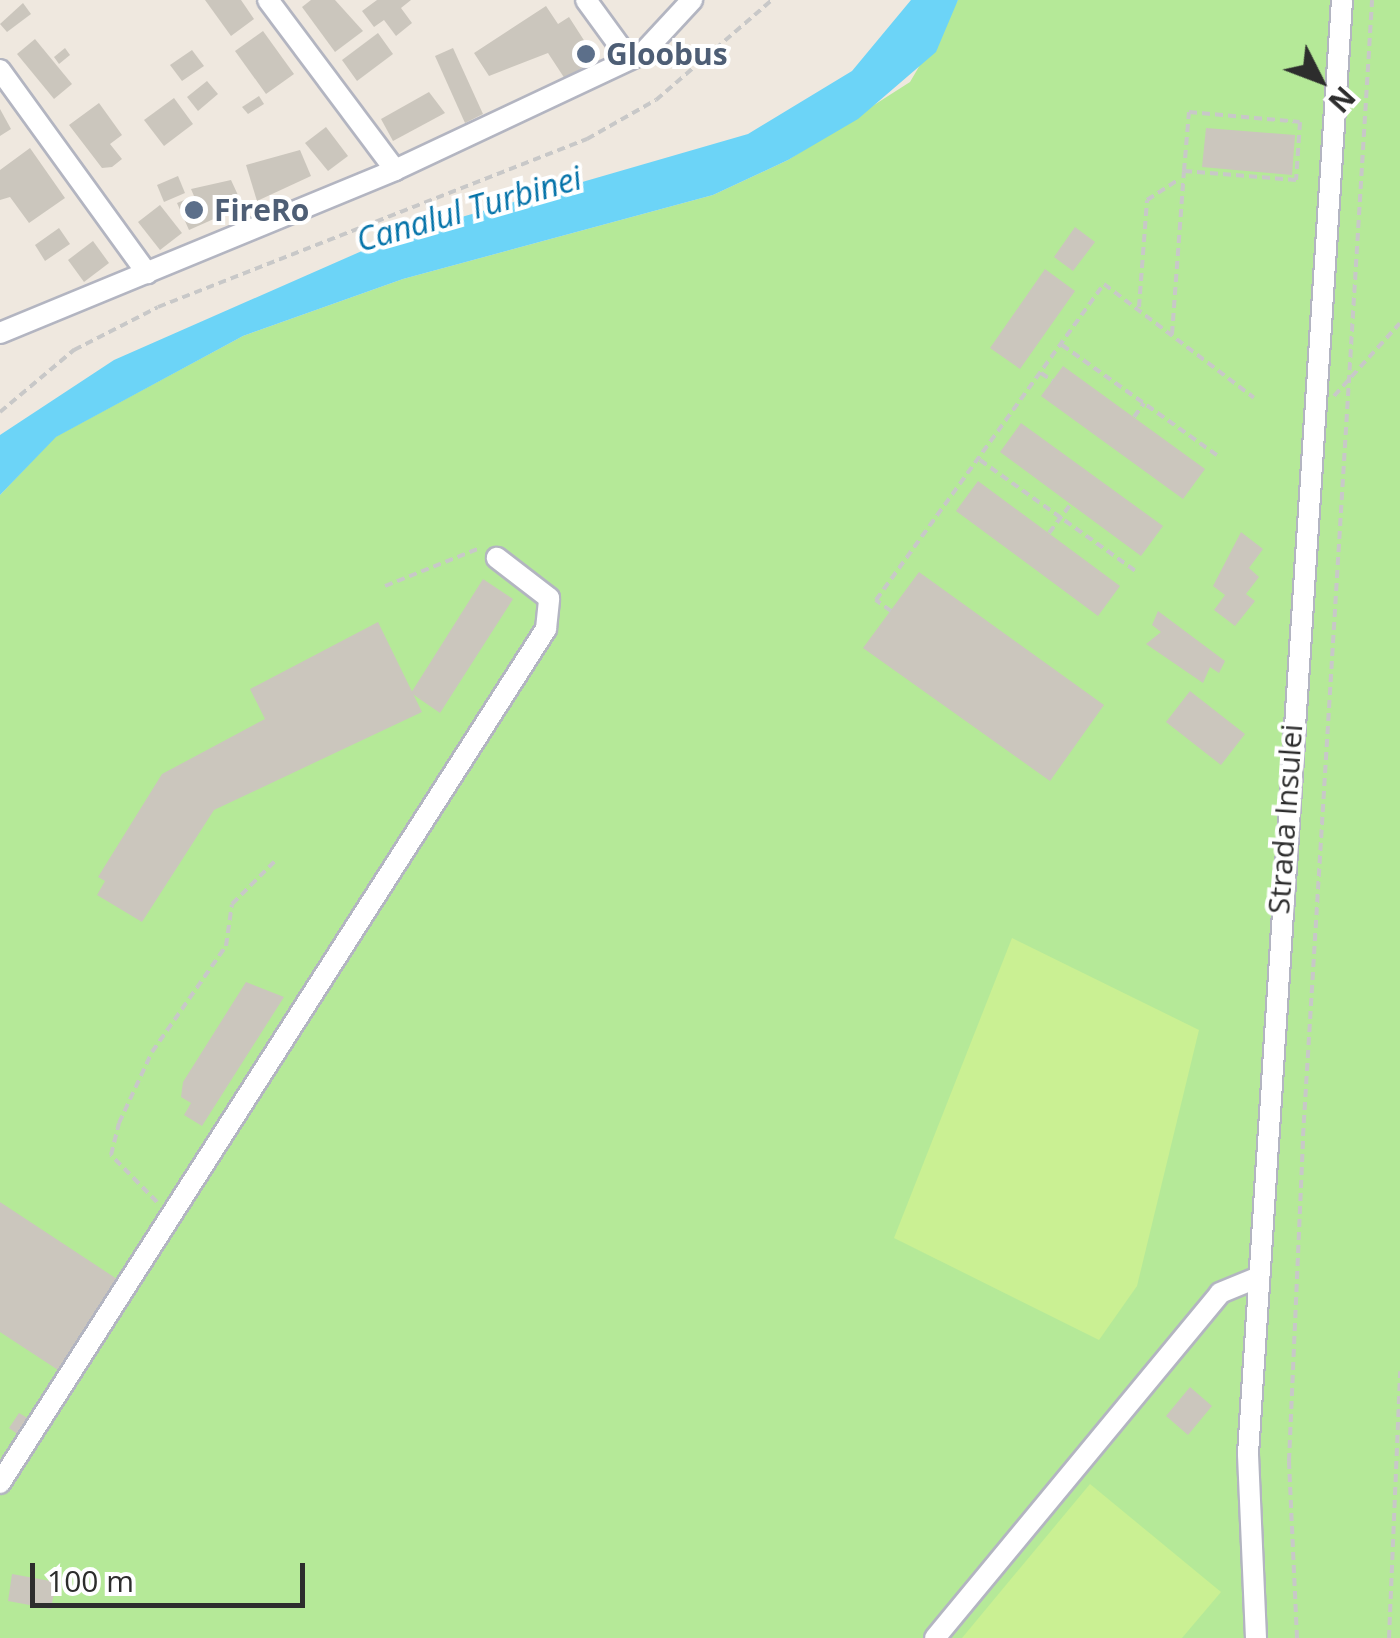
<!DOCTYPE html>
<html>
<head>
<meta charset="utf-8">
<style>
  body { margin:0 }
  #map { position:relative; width:1400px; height:1638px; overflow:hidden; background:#efe8df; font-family:"Open Sans",sans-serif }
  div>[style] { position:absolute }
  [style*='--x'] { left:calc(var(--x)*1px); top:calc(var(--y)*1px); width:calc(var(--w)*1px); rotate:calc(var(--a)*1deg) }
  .green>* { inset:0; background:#b5e998 }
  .pitch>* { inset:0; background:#caf093 }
  .water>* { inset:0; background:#6cd4f7 }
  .building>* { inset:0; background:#cbc6bd }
  .path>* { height:4px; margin-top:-2px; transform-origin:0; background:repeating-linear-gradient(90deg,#c8c8c8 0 8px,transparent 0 13px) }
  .roads { filter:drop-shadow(2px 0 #b3b5c1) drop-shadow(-2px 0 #b3b5c1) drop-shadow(0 2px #b3b5c1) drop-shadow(0 -2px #b3b5c1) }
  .minor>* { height:20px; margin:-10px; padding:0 10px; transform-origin:10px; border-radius:10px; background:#fff }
  .dots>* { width:28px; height:28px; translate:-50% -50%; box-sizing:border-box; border:5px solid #fff; border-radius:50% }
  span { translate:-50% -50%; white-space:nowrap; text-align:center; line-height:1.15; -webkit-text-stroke:8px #fff; paint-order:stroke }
  .service-label { font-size:30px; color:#4e5e75; font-weight:700 }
  .left { translate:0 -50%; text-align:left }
  .street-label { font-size:30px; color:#2d2d2d }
  .water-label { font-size:32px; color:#0473a9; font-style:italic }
  .north { position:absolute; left:1270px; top:30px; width:100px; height:100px; -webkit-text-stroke:8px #fff; paint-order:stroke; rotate:132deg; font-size:28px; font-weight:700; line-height:40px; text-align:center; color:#2d2d2d }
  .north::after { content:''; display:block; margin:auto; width:35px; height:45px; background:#2d2d2d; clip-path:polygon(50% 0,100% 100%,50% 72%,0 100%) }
  .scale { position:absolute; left:30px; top:1563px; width:275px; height:45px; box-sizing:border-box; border:5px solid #2d2d2d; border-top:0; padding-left:12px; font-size:30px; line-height:35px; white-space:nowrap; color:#2d2d2d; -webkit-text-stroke:8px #fff; paint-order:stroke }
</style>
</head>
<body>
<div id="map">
  <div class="green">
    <div style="clip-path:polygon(958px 0,1400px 0,1400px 1638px,0 1638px,0 495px,55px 437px,243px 336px,403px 279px,713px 195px,788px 160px,910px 82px)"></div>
  </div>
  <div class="pitch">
    <div style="clip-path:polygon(1012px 938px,1199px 1030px,1137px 1286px,1099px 1340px,894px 1238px)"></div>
    <div style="clip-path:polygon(1090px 1484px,1221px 1592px,1182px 1638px,962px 1638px)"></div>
  </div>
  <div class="water">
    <div style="clip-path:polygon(911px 0,958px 0,936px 52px,858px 119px,788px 160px,713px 195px,403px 279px,243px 336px,56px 437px,0 495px,0 435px,114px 360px,396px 236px,748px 134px,852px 71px)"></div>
  </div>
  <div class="building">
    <div style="clip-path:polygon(205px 0,241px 0,254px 19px,231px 36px)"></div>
    <div style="clip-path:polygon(311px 0,335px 0,363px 31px,335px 52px,302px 7px)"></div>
    <div style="clip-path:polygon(377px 0,411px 0,401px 8px,412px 23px,396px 36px,384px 20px,374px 27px,362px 11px)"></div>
    <div style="clip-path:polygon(23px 3px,31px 14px,7px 32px,0 24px)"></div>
    <div style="clip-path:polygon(546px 6px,558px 24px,569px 17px,596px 59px,565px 79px,548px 53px,489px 76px,474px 53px)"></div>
    <div style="clip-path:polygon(263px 31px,294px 74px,266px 94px,235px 51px)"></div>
    <div style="clip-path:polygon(378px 33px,393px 54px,357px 81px,342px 60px)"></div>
    <div style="clip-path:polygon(35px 39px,72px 84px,54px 99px,17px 54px)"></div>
    <div style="clip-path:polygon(65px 48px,70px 55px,59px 64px,54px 57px)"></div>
    <div style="clip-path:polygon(453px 48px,483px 114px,465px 123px,435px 56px)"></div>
    <div style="clip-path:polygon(192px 50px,204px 66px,182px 81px,170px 65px)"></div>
    <div style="clip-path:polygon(207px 81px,218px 94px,198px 111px,187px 97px)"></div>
    <div style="clip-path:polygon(429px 92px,445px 113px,393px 141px,381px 119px)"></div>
    <div style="clip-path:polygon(259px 96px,264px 104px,248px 114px,242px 107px)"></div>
    <div style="clip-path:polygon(174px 98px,193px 124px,164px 146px,144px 120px)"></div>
    <div style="clip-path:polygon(99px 103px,122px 135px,110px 144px,122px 159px,112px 167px,102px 168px,69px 125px)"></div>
    <div style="clip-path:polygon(0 109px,11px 129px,0 136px)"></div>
    <div style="clip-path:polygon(326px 127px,348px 156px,328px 171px,305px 143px)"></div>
    <div style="clip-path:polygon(1206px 128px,1295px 135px,1292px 175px,1202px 167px)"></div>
    <div style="clip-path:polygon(30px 148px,65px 198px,29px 223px,10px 197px,0 200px,0 170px)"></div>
    <div style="clip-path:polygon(300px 150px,311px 176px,257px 201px,246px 165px)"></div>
    <div style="clip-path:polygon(178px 176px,185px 193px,164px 202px,157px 185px)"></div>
    <div style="clip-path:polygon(231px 180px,243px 206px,189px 230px,177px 203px,194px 196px,191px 189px)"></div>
    <div style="clip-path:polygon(160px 205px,182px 233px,160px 250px,138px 222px)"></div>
    <div style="clip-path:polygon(1075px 227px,1095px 242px,1073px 271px,1054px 257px)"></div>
    <div style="clip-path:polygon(59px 228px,70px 244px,45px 261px,35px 245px)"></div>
    <div style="clip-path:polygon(93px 241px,109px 263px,84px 282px,68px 260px)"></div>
    <div style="clip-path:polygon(1045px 269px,1075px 291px,1020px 369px,990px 348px)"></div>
    <div style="clip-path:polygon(1063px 366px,1205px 469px,1183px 499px,1041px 396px)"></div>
    <div style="clip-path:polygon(1021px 423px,1163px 526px,1141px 556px,1000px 452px)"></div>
    <div style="clip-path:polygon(978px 481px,1120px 586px,1098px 616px,956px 511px)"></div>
    <div style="clip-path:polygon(1241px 532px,1263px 549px,1249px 568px,1259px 577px,1246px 594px,1255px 601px,1235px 626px,1214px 610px,1225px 595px,1213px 586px)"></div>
    <div style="clip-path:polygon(919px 572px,1104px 705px,1050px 781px,863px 648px)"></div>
    <div style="clip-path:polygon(483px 579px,513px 599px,440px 713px,411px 693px)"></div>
    <div style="clip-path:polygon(1158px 611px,1225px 661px,1219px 673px,1210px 667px,1203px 683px,1146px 644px,1161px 632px,1152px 625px)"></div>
    <div style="clip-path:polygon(378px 622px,422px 712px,214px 810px,142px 922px,97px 895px,105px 881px,98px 877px,162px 774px,265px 719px,250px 689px)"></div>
    <div style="clip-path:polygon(1190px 691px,1245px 734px,1221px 765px,1166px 722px)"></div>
    <div style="clip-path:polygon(246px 982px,284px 997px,202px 1126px,184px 1115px,191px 1103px,181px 1097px,183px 1082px)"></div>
    <div style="clip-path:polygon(0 1202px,117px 1279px,58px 1370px,0 1332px)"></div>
    <div style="clip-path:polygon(1190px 1387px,1212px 1406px,1188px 1435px,1166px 1416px)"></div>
    <div style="clip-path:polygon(19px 1413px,29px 1419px,19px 1435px,9px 1428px)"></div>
    <div style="clip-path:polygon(12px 1574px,56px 1582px,51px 1609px,8px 1601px)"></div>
  </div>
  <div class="path">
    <div style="--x:1189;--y:112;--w:111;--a:5.1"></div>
    <div style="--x:1300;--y:122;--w:58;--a:93.9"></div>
    <div style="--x:1296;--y:180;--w:112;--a:-175.4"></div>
    <div style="--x:1184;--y:171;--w:59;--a:-85.2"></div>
    <div style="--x:1139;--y:307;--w:107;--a:-85.7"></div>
    <div style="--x:1147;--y:200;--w:37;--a:-33"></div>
    <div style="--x:1172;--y:334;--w:163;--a:-85.8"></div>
    <div style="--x:1062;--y:345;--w:190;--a:35.4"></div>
    <div style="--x:1041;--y:373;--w:14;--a:34"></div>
    <div style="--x:1334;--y:396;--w:98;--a:-47.9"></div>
    <div style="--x:0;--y:412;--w:97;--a:-40"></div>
    <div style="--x:74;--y:350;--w:94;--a:-27.1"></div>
    <div style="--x:158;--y:307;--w:461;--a:-21.4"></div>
    <div style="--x:587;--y:139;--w:79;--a:-29.5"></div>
    <div style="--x:656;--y:100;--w:153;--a:-40.8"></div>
    <div style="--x:1134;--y:417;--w:17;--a:-54"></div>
    <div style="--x:980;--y:460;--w:193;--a:35.5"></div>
    <div style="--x:1049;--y:533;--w:36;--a:-53"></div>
    <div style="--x:385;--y:586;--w:102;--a:-21.8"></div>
    <div style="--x:891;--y:611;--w:19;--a:-144"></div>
    <div style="--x:876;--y:600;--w:390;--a:-54.2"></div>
    <div style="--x:1104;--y:284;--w:188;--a:37.2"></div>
    <div style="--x:157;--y:1202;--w:66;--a:-134.4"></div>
    <div style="--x:111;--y:1155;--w:33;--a:-76"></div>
    <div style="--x:119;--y:1123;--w:78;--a:-65.1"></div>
    <div style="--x:152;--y:1052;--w:129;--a:-55.1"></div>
    <div style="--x:226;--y:946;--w:42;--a:-81.9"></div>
    <div style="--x:232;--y:904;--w:64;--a:-45"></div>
    <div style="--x:1297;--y:1638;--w:177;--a:-92.6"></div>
    <div style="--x:1289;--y:1461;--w:325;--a:-87.5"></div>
    <div style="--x:1303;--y:1136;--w:1138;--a:-86.52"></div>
    <div style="--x:1389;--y:1638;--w:267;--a:-87.6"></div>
  </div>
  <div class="roads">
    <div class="minor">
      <div style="--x:268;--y:0;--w:212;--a:53.2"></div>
      <div style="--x:586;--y:0;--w:73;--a:53.9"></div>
      <div style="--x:0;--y:70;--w:251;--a:54.1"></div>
      <div style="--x:0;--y:333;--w:427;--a:-22.4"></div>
      <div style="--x:395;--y:170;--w:273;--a:-25.2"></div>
      <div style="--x:642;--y:54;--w:74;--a:-47.2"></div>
      <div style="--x:0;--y:1483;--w:1014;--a:-57.41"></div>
      <div style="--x:546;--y:629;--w:31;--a:-84"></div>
      <div style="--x:549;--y:598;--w:66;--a:-142.4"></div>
      <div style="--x:935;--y:1638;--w:447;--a:-50.4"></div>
      <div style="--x:1220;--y:1293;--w:42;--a:-22.3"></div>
      <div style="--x:1256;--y:1638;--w:184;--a:-92.5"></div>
      <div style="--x:1248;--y:1454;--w:1457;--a:-86.3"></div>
    </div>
  </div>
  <div class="dots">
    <div style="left:586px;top:54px;background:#5c6f8a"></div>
    <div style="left:194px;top:210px;background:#5c6f8a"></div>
  </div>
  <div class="service-label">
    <span class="left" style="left:606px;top:54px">Gloobus</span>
    <span class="left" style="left:214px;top:210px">FireRo</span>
  </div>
  <div class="street-label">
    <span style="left:1285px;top:819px;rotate:-86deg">Strada Insulei</span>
  </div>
  <div class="water-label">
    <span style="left:469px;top:209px;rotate:-16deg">Canalul Turbinei</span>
  </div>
  <div class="north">N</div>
  <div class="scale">100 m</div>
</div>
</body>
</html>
